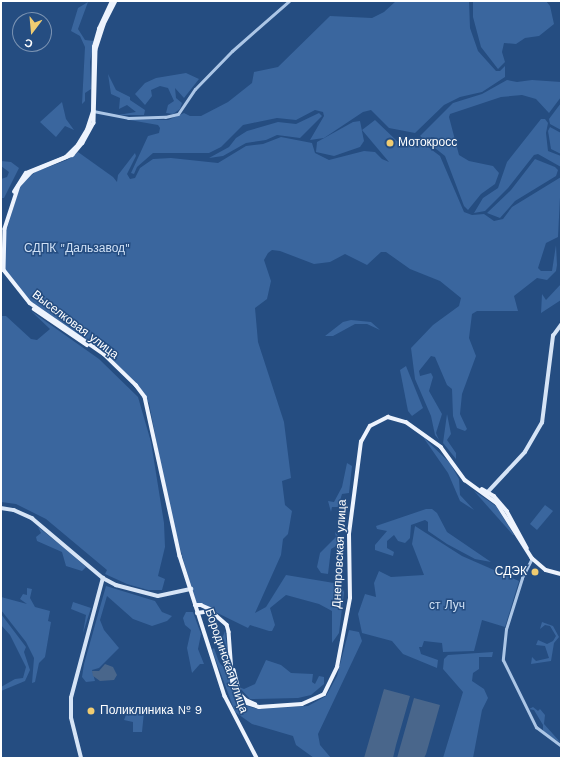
<!DOCTYPE html>
<html>
<head>
<meta charset="utf-8">
<style>
  body { margin:0 }
  #map { position:relative; width:562px; height:759px; overflow:hidden; background:#254d81; font-family:"Work Sans",sans-serif }
  div>[style] { position:absolute }
  [style*='--x'] { left:calc(var(--x)*1px); top:calc(var(--y)*1px); width:calc(var(--w)*1px); rotate:calc(var(--a)*1deg) }
  .green>* { inset:0; background:#3a669e }
  .water>* { inset:0; background:#49668b }
  .tertiary>* { height:3px; margin:-1.5px; padding:0 1.5px; transform-origin:1.5px; border-radius:1.5px; background:#acc6e6 }
  .secondary>* { height:3.5px; margin:-1.75px; padding:0 1.75px; transform-origin:1.75px; border-radius:1.75px; background:#d6e4f6 }
  .primary>* { height:3.5px; margin:-1.75px; padding:0 1.75px; transform-origin:1.75px; border-radius:1.75px; background:#edf3fd }
  .dots>* { width:11px; height:11px; translate:-50% -50%; box-sizing:border-box; border:2px solid #254d81; border-radius:50% }
  span { translate:-50% -50%; white-space:nowrap; text-align:center; line-height:1.15; -webkit-text-stroke:3px #254d81; paint-order:stroke }
  .poi-label { font-size:12px; color:#fff }
  .left { translate:0 -50%; text-align:left }
  .right { translate:-100% -50%; text-align:right }
  .park-label { font-size:12px; color:#cfe0f5 }
  .street-label { font-size:12px; color:#fff }
  .frame { position:absolute; inset:0; border:2px solid #fff; pointer-events:none }
  .north { position:absolute; left:12px; top:12px; width:40px; height:40px; box-sizing:border-box; background:#254d81; border:1px solid #7c94b3; border-radius:50%; rotate:196deg; font-size:11px; font-weight:700; line-height:16px; text-align:center; color:#fff }
  .north::after { content:''; display:block; margin:auto; width:14px; height:18px; background:#f0cc71; clip-path:polygon(50% 0,100% 100%,50% 72%,0 100%) }
</style>
</head>
<body>
<div id="map">
  <div class="green">
    <div style="clip-path:polygon(396px 1px,469px 1px,470px 28px,478px 51px,496px 71px,500px 71px,505px 66px,505px 77px,482px 92px,460px 97px,444px 105px,415px 133px,389px 128px,371px 110px,363px 112px,324px 138px,310px 140px,324px 116px,323px 112px,315px 110px,296px 120px,277px 118px,243px 125px,221px 147px,209px 153px,153px 153px,137px 167px,134px 174px,131px 173px,148px 136px,159px 133px,160px 128px,158px 125px,124px 119px,168px 120px,184px 113px,190px 116px,201px 116px,228px 102px,252px 83px,254px 72px,278px 67px,330px 16px,372px 18px,384px 12px)"></div>
    <div style="clip-path:polygon(473px 1px,546px 1px,550px 6px,554px 24px,539px 36px,525px 38px,516px 44px,504px 43px,502px 52px,505px 62px,498px 69px,481px 47px,473px 17px)"></div>
    <div style="clip-path:polygon(88px 2px,78px 29px,85px 40px,94px 41px,90px 62px,91px 89px,85px 93px,85px 101px,82px 104px,85px 47px,80px 36px,71px 31px,78px 8px)"></div>
    <div style="clip-path:polygon(186px 73px,199px 79px,184px 98px,175px 88px,176px 98px,182px 103px,180px 109px,173px 114px,166px 113px,168px 105px,174px 101px,168px 88px,160px 86px,151px 90px,152px 96px,145px 105px,135px 94px,145px 83px,156px 78px)"></div>
    <div style="clip-path:polygon(108px 74px,116px 90px,130px 97px,130px 100px,145px 110px,144px 115px,118px 115px,136px 112px,127px 105px,119px 109px,120px 98px,111px 94px)"></div>
    <div style="clip-path:polygon(507px 80px,517px 82px,532px 80px,561px 82px,561px 97px,549px 113px,536px 99px,522px 95px,501px 97px,450px 114px,449px 117px,459px 155px,469px 161px,493px 166px,499px 173px,495px 184px,481px 194px,468px 210px,464px 206px,445px 156px,420px 136px,453px 103px,482px 94px)"></div>
    <div style="clip-path:polygon(62px 102px,66px 119px,74px 130px,65px 126px,56px 137px,40px 122px)"></div>
    <div style="clip-path:polygon(561px 103px,561px 130px,550px 124px,549px 119px)"></div>
    <div style="clip-path:polygon(319px 113px,322px 116px,300px 138px,277px 135px,266px 140px,246px 143px,223px 156px,209px 158px,229px 147px,236px 138px,247px 131px,278px 122px,296px 124px)"></div>
    <div style="clip-path:polygon(541px 119px,545px 119px,548px 123px,546px 133px,548px 151px,561px 156px,561px 167px,538px 154px,534px 155px,508px 188px,485px 211px,474px 213px,483px 198px,498px 188px,507px 162px)"></div>
    <div style="clip-path:polygon(375px 120px,397px 141px,417px 146px,424px 144px,440px 156px,464px 212px,472px 215px,484px 214px,494px 221px,503px 219px,512px 207px,561px 177px,558px 237px,546px 243px,538px 268px,541px 271px,552px 271px,556px 245px,557px 265px,556px 271px,547px 280px,537px 278px,514px 296px,518px 311px,477px 311px,472px 314px,469px 338px,476px 356px,462px 394px,460px 414px,467px 429px,465px 431px,457px 428px,453px 416px,452px 389px,447px 385px,435px 357px,431px 356px,419px 371px,420px 376px,431px 373px,433px 377px,429px 391px,442px 414px,436px 433px,439px 440px,435px 435px,431px 416px,415px 379px,411px 348px,433px 325px,459px 306px,461px 298px,440px 281px,410px 269px,386px 252px,381px 252px,367px 265px,345px 254px,330px 262px,314px 264px,280px 251px,272px 250px,268px 253px,264px 260px,271px 281px,267px 299px,255px 308px,258px 342px,284px 422px,291px 478px,282px 481px,285px 505px,292px 511px,288px 534px,283px 539px,281px 555px,255px 613px,266px 607px,286px 575px,340px 584px,344px 592px,339px 633px,332px 643px,332px 611px,319px 604px,286px 595px,270px 608px,275px 625px,272px 631px,269px 631px,250px 625px,248px 628px,195px 602px,170px 512px,149px 403px,129px 378px,103px 355px,31px 303px,5px 270px,5px 235px,20px 186px,35px 172px,67px 160px,78px 152px,113px 177px,117px 182px,118px 175px,135px 153px,136px 156px,127px 174px,130px 179px,135px 178px,140px 168px,153px 159px,171px 158px,218px 163px,246px 146px,263px 144px,281px 137px,312px 143px,315px 153px,329px 160px,364px 151px,375px 152px,382px 159px,396px 165px,389px 162px,362px 130px)"></div>
    <div style="clip-path:polygon(360px 121px,364px 141px,360px 147px,334px 156px,316px 152px,317px 142px,353px 122px)"></div>
    <div style="clip-path:polygon(550px 127px,561px 133px,561px 154px,551px 149px,548px 131px)"></div>
    <div style="clip-path:polygon(535px 159px,555px 167px,558px 170px,556px 176px,515px 201px,500px 218px,487px 213px,511px 190px)"></div>
    <div style="clip-path:polygon(1px 161px,11px 162px,19px 168px,4px 198px,1px 198px,1px 179px,7px 177px,9px 172px,1px 166px)"></div>
    <div style="clip-path:polygon(561px 284px,561px 300px,541px 313px,542px 294px,546px 300px)"></div>
    <div style="clip-path:polygon(31px 311px,99px 359px,138px 397px,151px 442px,164px 523px,165px 547px,158px 576px,165px 579px,162px 590px,148px 590px,127px 584px,105px 574px,107px 570px,46px 519px,16px 504px,1px 502px,1px 316px,6px 316px,31px 339px,37px 340px,50px 329px)"></div>
    <div style="clip-path:polygon(351px 320px,371px 322px,380px 330px,367px 324px,355px 324px,333px 336px,325px 336px,343px 322px)"></div>
    <div style="clip-path:polygon(406px 366px,423px 408px,412px 416px,408px 411px,400px 370px)"></div>
    <div style="clip-path:polygon(447px 414px,451px 434px,447px 440px,456px 453px,456px 459px,443px 443px)"></div>
    <div style="clip-path:polygon(423px 437px,450px 463px,459px 479px,460px 495px,474px 510px,460px 501px,448px 473px)"></div>
    <div style="clip-path:polygon(347px 463px,352px 466px,349px 493px,342px 494px,338px 507px,332px 507px,331px 512px,328px 501px,334px 502px,342px 487px)"></div>
    <div style="clip-path:polygon(474px 491px,496px 506px,514px 535px,513px 535px)"></div>
    <div style="clip-path:polygon(545px 505px,553px 511px,537px 530px,530px 524px)"></div>
    <div style="clip-path:polygon(426px 509px,432px 509px,437px 513px,447px 532px,491px 562px,475px 559px,447px 544px,428px 531px,428px 522px,425px 520px,411px 525px,410px 538px,405px 543px,398px 541px,394px 535px,387px 541px,387px 548px,394px 552px,393px 556px,375px 550px,375px 545px,387px 531px,377px 529px,376px 526px)"></div>
    <div style="clip-path:polygon(415px 526px,462px 556px,519px 581px,505px 627px,482px 620px,474px 651px,443px 652px,442px 643px,424px 641px,422px 647px,419px 647px,421px 654px,438px 660px,437px 668px,403px 654px,392px 641px,362px 633px,358px 614px,365px 594px,376px 597px,374px 583px,379px 571px,391px 577px,424px 575px,412px 544px)"></div>
    <div style="clip-path:polygon(38px 527px,63px 547px,86px 567px,82px 571px,66px 566px,62px 552px,37px 541px,36px 537px,41px 533px)"></div>
    <div style="clip-path:polygon(335px 532px,343px 542px,331px 549px,328px 574px,321px 573px,317px 567px,320px 553px,336px 537px)"></div>
    <div style="clip-path:polygon(106px 586px,155px 601px,162px 612px,172px 616px,167px 621px,152px 626px,133px 619px,107px 596px,100px 620px,104px 630px,119px 648px,99px 668px,92px 670px,95px 681px,86px 682px,82px 677px,84px 664px)"></div>
    <div style="clip-path:polygon(27px 588px,32px 589px,30px 598px,35px 607px,50px 611px,48px 621px,51px 622px,45px 657px,39px 663px,35px 682px,32px 683px,34px 658px,26px 642px,1px 610px,1px 597px,27px 604px,20px 599px,23px 594px,27px 595px)"></div>
    <div style="clip-path:polygon(73px 602px,91px 608px,83px 633px,86px 615px,71px 609px)"></div>
    <div style="clip-path:polygon(186px 612px,193px 612px,201px 634px,198px 649px,204px 664px,200px 664px,192px 673px,187px 648px,191px 630px,185px 625px,183px 618px)"></div>
    <div style="clip-path:polygon(1px 614px,26px 647px,24px 652px,30px 670px,25px 681px,1px 691px,1px 687px,15px 679px,23px 678px,26px 667px,10px 635px,1px 625px)"></div>
    <div style="clip-path:polygon(542px 622px,553px 626px,559px 637px,554px 643px,551px 661px,531px 664px,532px 657px,536px 661px,549px 658px,545px 646px,536px 645px,538px 640px,547px 644px,553px 641px,556px 636px,550px 626px,545px 625px,540px 629px)"></div>
    <div style="clip-path:polygon(349px 630px,359px 632px,362px 641px,318px 734px,320px 745px,331px 758px,314px 758px,296px 745px,293px 736px,252px 724px,235px 712px,212px 650px,214px 648px,219px 662px,225px 669px,222px 639px,225px 631px,233px 692px,243px 705px,258px 709px,308px 706px,326px 696px,337px 676px)"></div>
    <div style="clip-path:polygon(493px 652px,492px 657px,479px 657px,479px 669px,473px 673px,472px 681px,484px 689px,488px 698px,482px 710px,473px 758px,443px 758px,463px 692px,443px 669px,444px 659px,448px 655px)"></div>
    <div style="clip-path:polygon(266px 660px,281px 665px,291px 673px,313px 674px,312px 682px,315px 684px,319px 676px,324px 677px,324px 684px,311px 695px,298px 698px,250px 699px,239px 687px,244px 689px,255px 684px)"></div>
    <div style="clip-path:polygon(129px 707px,144px 712px,142px 732px,133px 732px,133px 722px,124px 720px)"></div>
    <div style="clip-path:polygon(533px 707px,538px 711px,540px 709px,545px 715px,544px 724px,561px 743px,543px 732px,543px 725px,534px 710px,529px 709px)"></div>
  </div>
  <div class="water">
    <div style="clip-path:polygon(105px 664px,113px 667px,117px 675px,114px 680px,100px 681px,93px 676px,92px 671px,99px 671px)"></div>
    <div style="clip-path:polygon(384px 689px,410px 696px,396px 745px,393px 758px,364px 758px)"></div>
    <div style="clip-path:polygon(414px 698px,440px 705px,426px 754px,424px 758px,397px 758px)"></div>
  </div>
  <div class="tertiary">
    <div style="--x:93;--y:111;--w:36;--a:11"></div>
    <div style="--x:128;--y:118;--w:37;--a:-2"></div>
    <div style="--x:165;--y:117;--w:13;--a:-13"></div>
    <div style="--x:178;--y:114;--w:30;--a:-56"></div>
    <div style="--x:195;--y:89;--w:53;--a:-45.8"></div>
    <div style="--x:232;--y:51;--w:76;--a:-41.3"></div>
    <div style="--x:532;--y:558;--w:22;--a:117"></div>
    <div style="--x:522;--y:578;--w:53;--a:107.4"></div>
    <div style="--x:506;--y:629;--w:31;--a:96"></div>
    <div style="--x:503;--y:660;--w:75;--a:63.8"></div>
    <div style="--x:536;--y:727;--w:31;--a:37"></div>
  </div>
  <div class="secondary">
    <div style="--x:486;--y:494;--w:57;--a:-47.1"></div>
    <div style="--x:525;--y:452;--w:34;--a:-60"></div>
    <div style="--x:542;--y:423;--w:88;--a:-82.8"></div>
    <div style="--x:553;--y:336;--w:14;--a:-54"></div>
    <div style="--x:1;--y:508;--w:13;--a:9"></div>
    <div style="--x:14;--y:510;--w:20;--a:24"></div>
    <div style="--x:32;--y:518;--w:93;--a:40.2"></div>
    <div style="--x:103;--y:578;--w:15;--a:28"></div>
    <div style="--x:116;--y:585;--w:43;--a:14.7"></div>
    <div style="--x:158;--y:596;--w:34;--a:-12"></div>
    <div style="--x:81;--y:758;--w:41;--a:-104"></div>
    <div style="--x:71;--y:718;--w:20;--a:-90"></div>
    <div style="--x:71;--y:698;--w:124;--a:-75.1"></div>
  </div>
  <div class="primary">
    <div style="--x:116;--y:1;--w:27;--a:117"></div>
    <div style="--x:104;--y:25;--w:26;--a:108"></div>
    <div style="--x:96;--y:50;--w:73;--a:91.6"></div>
    <div style="--x:94;--y:123;--w:23;--a:119"></div>
    <div style="--x:83;--y:143;--w:16;--a:130"></div>
    <div style="--x:73;--y:155;--w:44;--a:157.5"></div>
    <div style="--x:32;--y:172;--w:19;--a:133"></div>
    <div style="--x:19;--y:186;--w:45;--a:108"></div>
    <div style="--x:5;--y:229;--w:41;--a:91.4"></div>
    <div style="--x:4;--y:270;--w:42;--a:51.8"></div>
    <div style="--x:30;--y:303;--w:90;--a:34.6"></div>
    <div style="--x:104;--y:354;--w:45;--a:44.1"></div>
    <div style="--x:136;--y:385;--w:15;--a:53"></div>
    <div style="--x:145;--y:397;--w:163;--a:77.6"></div>
    <div style="--x:180;--y:556;--w:147;--a:72.2"></div>
    <div style="--x:225;--y:696;--w:70;--a:62.7"></div>
    <div style="--x:14;--y:192;--w:22;--a:-58"></div>
    <div style="--x:26;--y:173;--w:43;--a:-21.8"></div>
    <div style="--x:66;--y:157;--w:17;--a:-45"></div>
    <div style="--x:78;--y:145;--w:17;--a:-59"></div>
    <div style="--x:87;--y:130;--w:20;--a:-72"></div>
    <div style="--x:93;--y:111;--w:64;--a:-89.1"></div>
    <div style="--x:94;--y:47;--w:19;--a:-74"></div>
    <div style="--x:99;--y:29;--w:31;--a:-65"></div>
    <div style="--x:34;--y:309;--w:64;--a:34.2"></div>
    <div style="--x:482;--y:489;--w:14;--a:30"></div>
    <div style="--x:494;--y:496;--w:20;--a:49"></div>
    <div style="--x:507;--y:511;--w:42;--a:61.6"></div>
    <div style="--x:195;--y:605;--w:6;--a:0"></div>
    <div style="--x:201;--y:605;--w:12;--a:24"></div>
    <div style="--x:197;--y:613;--w:14;--a:-8"></div>
    <div style="--x:211;--y:611;--w:21;--a:41"></div>
    <div style="--x:227;--y:625;--w:7;--a:74"></div>
    <div style="--x:229;--y:632;--w:54;--a:85.8"></div>
    <div style="--x:233;--y:686;--w:19;--a:55"></div>
    <div style="--x:244;--y:702;--w:16;--a:18"></div>
    <div style="--x:259;--y:707;--w:43;--a:-4"></div>
    <div style="--x:302;--y:704;--w:24;--a:-24"></div>
    <div style="--x:324;--y:694;--w:30;--a:-64"></div>
    <div style="--x:337;--y:667;--w:70;--a:-79.3"></div>
    <div style="--x:350;--y:598;--w:64;--a:-90.9"></div>
    <div style="--x:349;--y:534;--w:93;--a:-82.6"></div>
    <div style="--x:361;--y:442;--w:18;--a:-61"></div>
    <div style="--x:370;--y:426;--w:20;--a:-27"></div>
    <div style="--x:388;--y:417;--w:19;--a:16"></div>
    <div style="--x:406;--y:422;--w:43;--a:35.5"></div>
    <div style="--x:441;--y:447;--w:41;--a:54"></div>
    <div style="--x:465;--y:480;--w:39;--a:36"></div>
    <div style="--x:497;--y:503;--w:65;--a:57.5"></div>
    <div style="--x:532;--y:558;--w:18;--a:41"></div>
    <div style="--x:546;--y:570;--w:16;--a:15"></div>
    <div style="--x:234;--y:670;--w:25;--a:76"></div>
    <div style="--x:240;--y:694;--w:8;--a:45"></div>
    <div style="--x:246;--y:700;--w:10;--a:24"></div>
  </div>
  <div class="dots">
    <div style="left:390px;top:143px;background:#f0cc71"></div>
    <div style="left:535px;top:572px;background:#f0cc71"></div>
    <div style="left:91px;top:711px;background:#f0cc71"></div>
  </div>
  <div class="poi-label">
    <span class="left" style="left:398px;top:143px">Мотокросс</span>
    <span class="right" style="left:527px;top:572px">СДЭК</span>
    <span class="left" style="left:100px;top:711px">Поликлиника № 9</span>
  </div>
  <div class="park-label">
    <span style="left:77px;top:249px">СДПК "Дальзавод"</span>
    <span style="left:447px;top:606px">ст Луч</span>
  </div>
  <div class="street-label">
    <span style="left:75px;top:325px;rotate:37deg">Выселковая улица</span>
    <span style="left:340px;top:554px;rotate:-87deg">Днепровская улица</span>
    <span style="left:226px;top:661px;rotate:71deg">Бородинская улица</span>
  </div>
  <div class="frame"></div>
  <div class="north">С</div>
</div>
</body>
</html>
